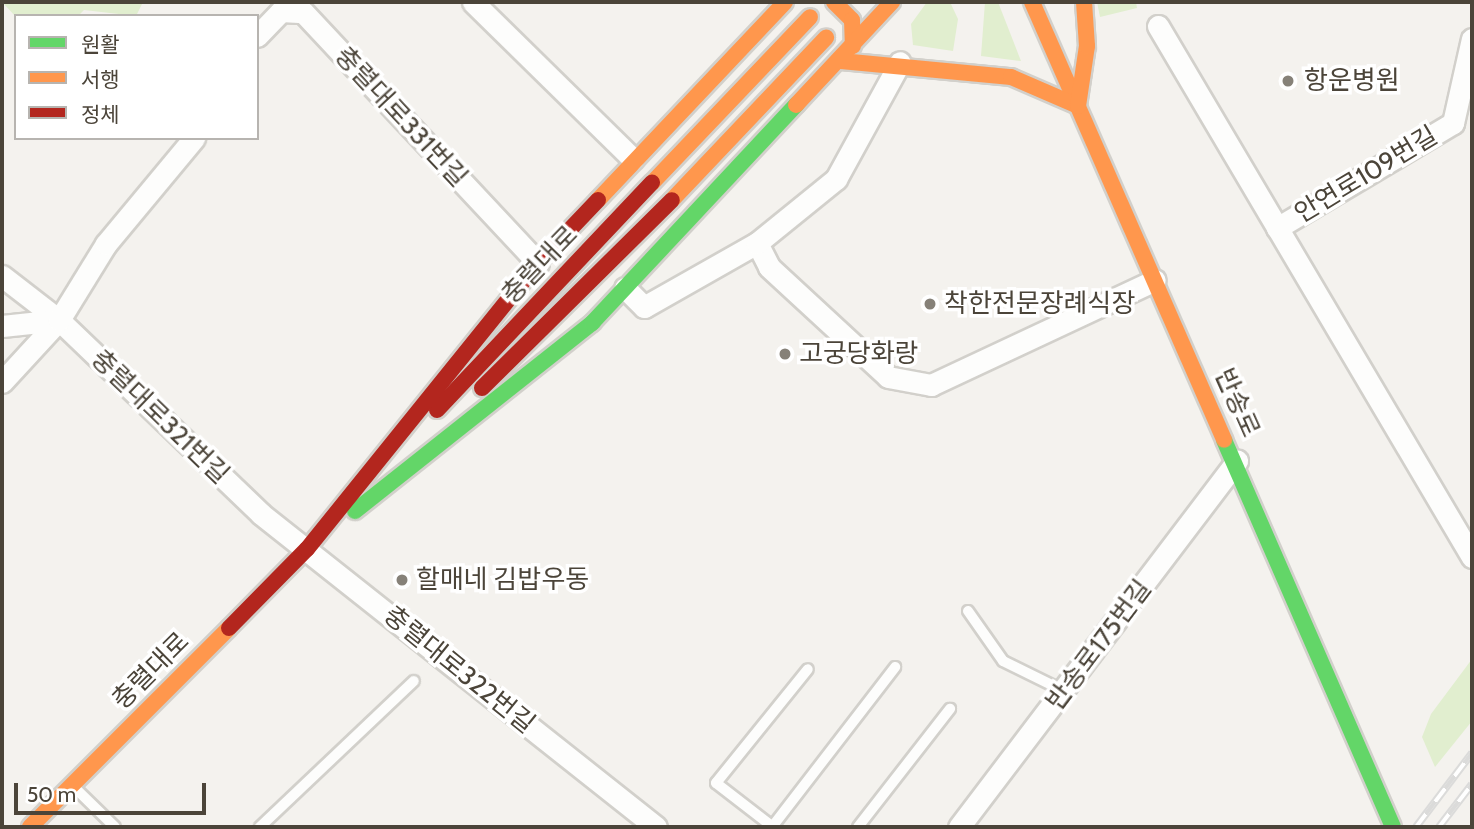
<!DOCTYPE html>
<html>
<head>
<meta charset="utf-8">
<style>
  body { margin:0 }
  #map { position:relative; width:1474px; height:829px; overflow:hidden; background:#f4f2ee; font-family:Cabin,"Noto Sans KR",sans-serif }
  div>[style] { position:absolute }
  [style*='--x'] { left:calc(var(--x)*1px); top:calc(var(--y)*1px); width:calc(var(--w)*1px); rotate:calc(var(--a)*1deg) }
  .green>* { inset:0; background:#e1eecf }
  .roads { filter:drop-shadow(2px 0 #d2d0cb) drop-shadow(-2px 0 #d2d0cb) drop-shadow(0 2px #d2d0cb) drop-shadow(0 -2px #d2d0cb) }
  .lane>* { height:10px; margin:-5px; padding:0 5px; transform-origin:5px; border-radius:5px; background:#fdfdfc }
  .street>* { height:21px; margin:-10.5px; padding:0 10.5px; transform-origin:10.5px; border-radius:10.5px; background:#fdfdfc }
  .fast>* { height:16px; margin:-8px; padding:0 8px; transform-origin:8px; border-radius:8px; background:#63d668 }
  .slow>* { height:16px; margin:-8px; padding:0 8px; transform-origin:8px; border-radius:8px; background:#ff974d }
  .jam>* { height:16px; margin:-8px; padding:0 8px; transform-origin:8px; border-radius:8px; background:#b3261e }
  .rail>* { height:8px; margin-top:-4px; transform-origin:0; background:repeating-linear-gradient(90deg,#fff 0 16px,#dbdbda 0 32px); box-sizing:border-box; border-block:2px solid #dbdbda }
  .dots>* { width:19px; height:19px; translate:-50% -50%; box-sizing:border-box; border:4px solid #fff; border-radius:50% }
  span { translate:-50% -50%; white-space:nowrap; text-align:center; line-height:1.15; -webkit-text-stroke:7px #fff; paint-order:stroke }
  .poi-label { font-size:26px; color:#4b4439 }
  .left { translate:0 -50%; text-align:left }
  .street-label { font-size:26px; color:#4b4439 }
  .frame { position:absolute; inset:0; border:4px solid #4b4439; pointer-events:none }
  .legend { position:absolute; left:14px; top:14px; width:245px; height:126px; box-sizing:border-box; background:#fff; border:2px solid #b7b4b0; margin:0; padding:9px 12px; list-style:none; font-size:21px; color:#4b4439 }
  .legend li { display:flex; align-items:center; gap:14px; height:35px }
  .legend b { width:35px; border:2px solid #b7b4b0 }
  .scale { position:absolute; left:14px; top:783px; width:192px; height:32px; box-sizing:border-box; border:4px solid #4b4439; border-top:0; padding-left:9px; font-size:21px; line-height:24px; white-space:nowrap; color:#4b4439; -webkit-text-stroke:5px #fff; paint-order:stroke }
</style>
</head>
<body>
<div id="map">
  <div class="green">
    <div style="clip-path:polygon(2px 2px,143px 2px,136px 16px,84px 10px,78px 16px,16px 17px)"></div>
    <div style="clip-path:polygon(927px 2px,950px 2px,958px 19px,953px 51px,913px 45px,911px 24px)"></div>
    <div style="clip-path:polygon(985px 2px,998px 2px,1021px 61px,981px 56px)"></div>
    <div style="clip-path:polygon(1097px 2px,1136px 2px,1137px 8px,1100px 17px)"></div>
    <div style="clip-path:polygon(1472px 659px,1472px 721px,1435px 767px,1422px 737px,1431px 714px)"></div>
  </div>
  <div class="roads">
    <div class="lane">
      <div style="--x:968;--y:611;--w:61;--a:55"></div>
      <div style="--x:1003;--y:661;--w:68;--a:26.2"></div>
      <div style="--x:74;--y:787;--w:57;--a:44.3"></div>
      <div style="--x:260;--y:827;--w:212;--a:-43.5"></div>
      <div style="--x:772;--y:827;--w:202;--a:-52.4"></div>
      <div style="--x:773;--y:827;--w:72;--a:-142.3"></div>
      <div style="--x:716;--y:783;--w:146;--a:-51.1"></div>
      <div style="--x:858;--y:827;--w:150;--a:-52.1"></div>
    </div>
    <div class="street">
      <div style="--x:473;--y:2;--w:224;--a:44.5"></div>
      <div style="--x:1158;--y:26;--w:617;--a:59.4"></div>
      <div style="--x:257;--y:36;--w:35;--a:-46"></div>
      <div style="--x:281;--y:11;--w:22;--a:3"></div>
      <div style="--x:303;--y:12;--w:344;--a:46.9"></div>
      <div style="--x:1277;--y:228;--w:205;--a:-30.8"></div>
      <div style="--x:1453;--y:123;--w:86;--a:-77.3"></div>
      <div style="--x:757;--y:243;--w:27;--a:63"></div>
      <div style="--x:769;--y:267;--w:162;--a:42.7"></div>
      <div style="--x:888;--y:377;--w:44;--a:10.5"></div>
      <div style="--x:931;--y:385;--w:247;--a:-25.1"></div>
      <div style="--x:2;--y:276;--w:72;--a:37.7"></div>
      <div style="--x:59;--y:320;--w:280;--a:43.8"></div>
      <div style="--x:261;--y:514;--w:504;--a:38.39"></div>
      <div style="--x:625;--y:288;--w:27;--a:45"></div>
      <div style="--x:644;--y:307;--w:130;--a:-29.5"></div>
      <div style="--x:757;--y:243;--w:102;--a:-39"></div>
      <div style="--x:836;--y:179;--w:133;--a:-61.3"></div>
      <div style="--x:2;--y:326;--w:57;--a:-6"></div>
      <div style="--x:2;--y:382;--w:84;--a:-47.4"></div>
      <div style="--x:59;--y:320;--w:89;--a:-58.3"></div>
      <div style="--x:106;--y:244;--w:138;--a:-50.3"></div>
      <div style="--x:959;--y:827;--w:460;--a:-52.8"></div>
    </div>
    <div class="fast">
      <div style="--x:1224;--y:440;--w:422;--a:66.4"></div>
      <div style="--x:355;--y:511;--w:303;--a:-38.4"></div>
      <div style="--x:592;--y:323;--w:299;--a:-46.9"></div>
    </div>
    <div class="slow">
      <div style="--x:834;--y:2;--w:25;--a:45"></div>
      <div style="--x:852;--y:20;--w:26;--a:88"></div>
      <div style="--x:1032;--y:2;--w:478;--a:66.3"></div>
      <div style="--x:841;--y:61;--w:171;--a:5.4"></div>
      <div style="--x:1011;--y:77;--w:73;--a:23.4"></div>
      <div style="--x:1078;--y:106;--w:61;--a:-81.5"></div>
      <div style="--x:1087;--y:46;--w:44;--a:-93.9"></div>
      <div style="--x:796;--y:105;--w:141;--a:-47"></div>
      <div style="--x:652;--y:183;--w:229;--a:-46.4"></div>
      <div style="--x:598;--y:200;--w:272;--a:-46.6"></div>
      <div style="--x:672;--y:200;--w:224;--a:-46.5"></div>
      <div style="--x:30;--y:827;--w:281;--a:-45"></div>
    </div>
    <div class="jam">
      <div style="--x:482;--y:388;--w:267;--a:-44.7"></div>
      <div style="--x:437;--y:410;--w:313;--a:-46.6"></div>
      <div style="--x:229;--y:628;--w:111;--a:-45.4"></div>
      <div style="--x:307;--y:549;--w:368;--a:-51.1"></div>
      <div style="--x:538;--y:263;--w:87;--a:-46.4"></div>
    </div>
  </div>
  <div class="rail">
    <div style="--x:1416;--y:827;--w:93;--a:-52.9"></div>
    <div style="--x:1439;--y:827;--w:54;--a:-52.5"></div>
  </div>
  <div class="dots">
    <div style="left:1288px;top:81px;background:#868178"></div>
    <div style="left:930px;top:304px;background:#868178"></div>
    <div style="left:785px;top:354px;background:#868178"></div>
    <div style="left:402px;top:580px;background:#868178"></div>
  </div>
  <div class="poi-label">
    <span class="left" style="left:1304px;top:81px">항운병원</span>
    <span class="left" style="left:944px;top:304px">착한전문장례식장</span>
    <span class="left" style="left:799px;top:354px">고궁당화랑</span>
    <span class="left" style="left:416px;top:580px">할매네 김밥우동</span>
  </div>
  <div class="street-label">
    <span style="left:401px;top:117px;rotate:47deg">충렬대로331번길</span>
    <span style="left:1366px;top:175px;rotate:-31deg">안연로109번길</span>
    <span style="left:540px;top:265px;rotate:-46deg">충렬대로</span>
    <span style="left:1237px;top:403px;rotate:66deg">반송로</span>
    <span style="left:160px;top:417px;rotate:44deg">충렬대로321번길</span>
    <span style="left:1099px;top:645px;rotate:-53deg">반송로175번길</span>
    <span style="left:459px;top:670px;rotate:39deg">충렬대로322번길</span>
    <span style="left:151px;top:671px;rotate:-45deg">충렬대로</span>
  </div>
  <div class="frame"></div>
  <ul class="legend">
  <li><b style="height:9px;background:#63d668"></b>원활</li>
  <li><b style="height:9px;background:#ff974d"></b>서행</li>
  <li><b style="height:9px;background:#b3261e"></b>정체</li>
  </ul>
  <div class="scale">50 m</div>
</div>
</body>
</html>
